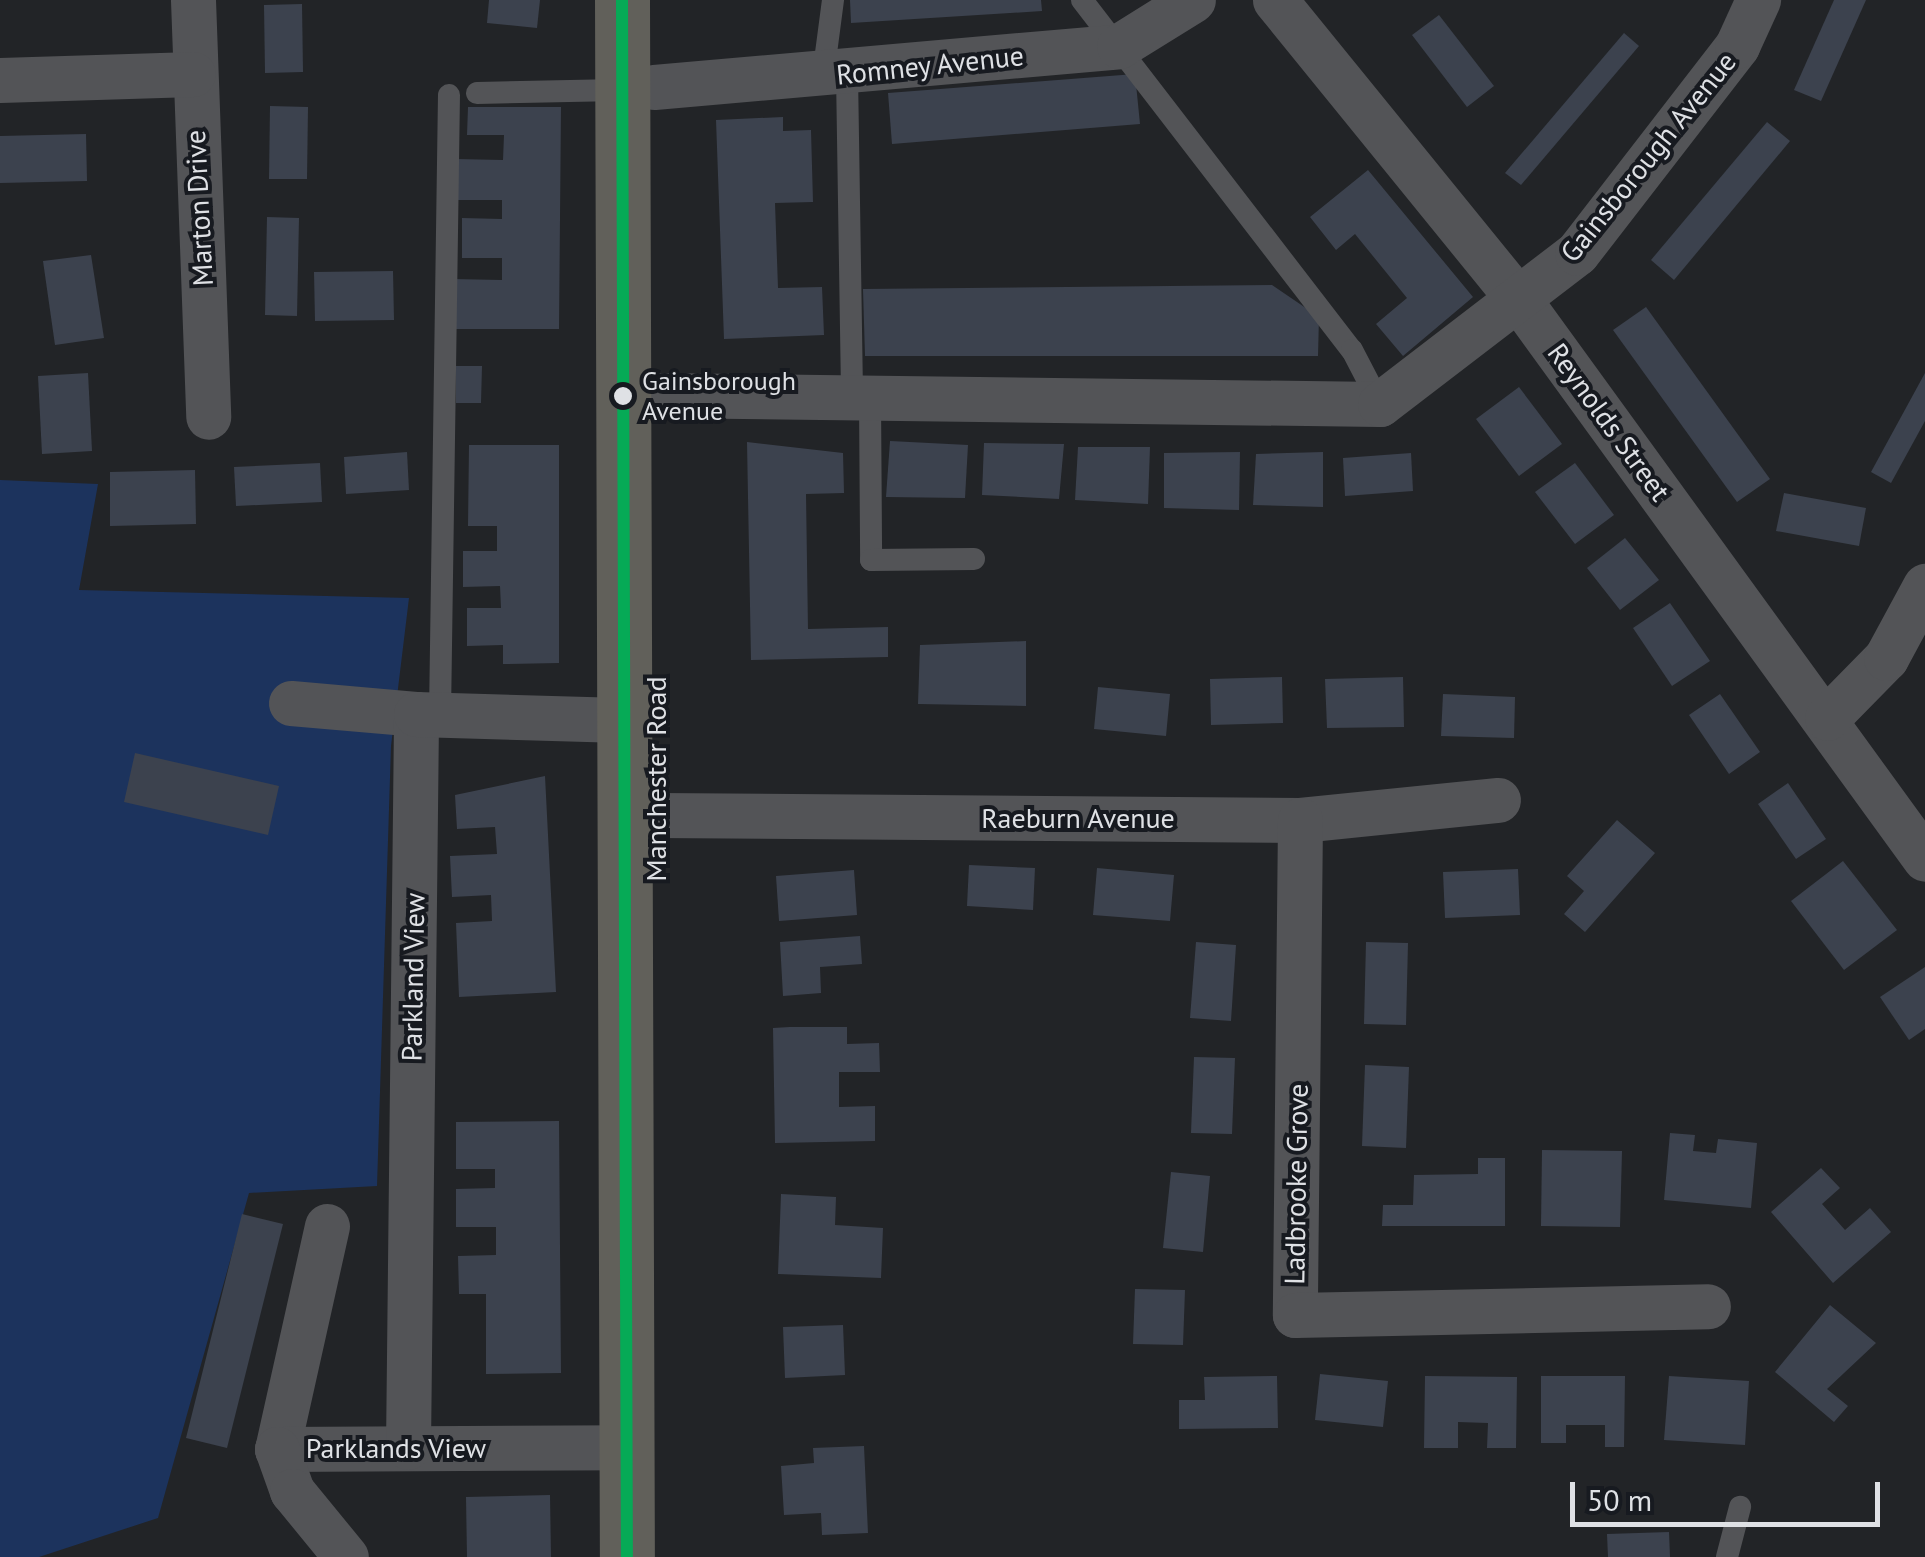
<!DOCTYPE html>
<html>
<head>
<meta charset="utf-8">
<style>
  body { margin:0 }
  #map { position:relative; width:1925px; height:1557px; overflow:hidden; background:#222427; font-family:"PT Sans",sans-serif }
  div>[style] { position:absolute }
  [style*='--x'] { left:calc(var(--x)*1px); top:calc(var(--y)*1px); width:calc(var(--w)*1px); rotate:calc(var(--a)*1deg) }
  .green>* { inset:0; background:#1c335d }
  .building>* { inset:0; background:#3c424e }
  .lane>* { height:22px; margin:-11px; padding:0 11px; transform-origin:11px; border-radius:11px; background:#535457 }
  .street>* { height:45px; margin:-22.5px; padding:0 22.5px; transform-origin:22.5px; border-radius:22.5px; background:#535457 }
  .primary>* { height:55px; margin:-27.5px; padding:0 27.5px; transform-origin:27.5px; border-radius:27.5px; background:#61605a }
  .bus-1>* { height:12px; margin:-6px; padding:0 6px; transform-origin:6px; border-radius:6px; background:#06aa56 }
  .dots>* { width:28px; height:28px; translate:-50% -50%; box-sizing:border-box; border:5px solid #171a20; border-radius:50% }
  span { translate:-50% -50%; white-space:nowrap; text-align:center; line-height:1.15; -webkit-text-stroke:8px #171a20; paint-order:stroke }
  .bus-label { font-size:26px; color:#dfe1e5 }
  .left { translate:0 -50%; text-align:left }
  .street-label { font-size:28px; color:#dfe1e5 }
  .scale { position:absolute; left:1570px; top:1482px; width:310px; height:45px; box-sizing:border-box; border:5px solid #dfe1e5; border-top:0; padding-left:12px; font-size:30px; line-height:35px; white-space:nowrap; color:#dfe1e5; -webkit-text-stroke:8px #171a20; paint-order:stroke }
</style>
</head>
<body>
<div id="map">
  <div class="green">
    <div style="clip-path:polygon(0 480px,98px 484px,79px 590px,409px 598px,391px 746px,377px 1186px,249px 1193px,158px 1518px,39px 1557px,0 1557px)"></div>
  </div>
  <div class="building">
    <div style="clip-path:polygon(489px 0,540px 0,537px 28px,487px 23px)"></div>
    <div style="clip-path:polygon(850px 0,1041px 0,1042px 11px,851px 23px)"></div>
    <div style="clip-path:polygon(1834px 0,1866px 0,1821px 101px,1794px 90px)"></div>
    <div style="clip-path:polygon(302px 4px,303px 72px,265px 73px,264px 5px)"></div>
    <div style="clip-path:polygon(1439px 15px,1494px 86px,1467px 107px,1412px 35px)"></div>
    <div style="clip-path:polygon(1624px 33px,1639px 46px,1521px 185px,1505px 173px)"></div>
    <div style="clip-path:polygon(1135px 74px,1140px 124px,892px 144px,888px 93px)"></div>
    <div style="clip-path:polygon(270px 106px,308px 107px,307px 179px,269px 179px)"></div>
    <div style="clip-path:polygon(468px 107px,561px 107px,559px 329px,452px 329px,452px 279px,502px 280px,502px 258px,462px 258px,462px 218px,502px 219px,502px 200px,455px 200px,455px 159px,503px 160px,504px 135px,467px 135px)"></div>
    <div style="clip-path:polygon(783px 117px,783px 131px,811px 130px,813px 202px,775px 203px,778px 288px,822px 287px,824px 335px,724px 339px,716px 120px)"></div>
    <div style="clip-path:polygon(1767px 122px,1790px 141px,1674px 280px,1651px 260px)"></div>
    <div style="clip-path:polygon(86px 134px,87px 181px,0 183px,0 136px)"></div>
    <div style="clip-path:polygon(1368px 170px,1473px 297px,1403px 356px,1376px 324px,1407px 298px,1355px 234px,1336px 250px,1310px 217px)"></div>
    <div style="clip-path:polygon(267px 217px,299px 218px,297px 316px,265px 315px)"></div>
    <div style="clip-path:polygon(91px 255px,104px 338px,55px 345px,43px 261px)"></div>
    <div style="clip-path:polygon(393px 271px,394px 320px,315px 321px,314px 272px)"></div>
    <div style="clip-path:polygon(1272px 285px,1319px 317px,1318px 356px,865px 356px,863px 289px)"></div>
    <div style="clip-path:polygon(1646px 307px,1770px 479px,1737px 502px,1613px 330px)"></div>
    <div style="clip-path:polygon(456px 366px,482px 366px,481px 403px,456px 403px)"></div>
    <div style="clip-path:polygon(88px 373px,92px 451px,42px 454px,38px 376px)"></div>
    <div style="clip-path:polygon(1925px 373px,1925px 421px,1891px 483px,1871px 472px)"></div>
    <div style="clip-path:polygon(1519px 387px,1562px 444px,1519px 476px,1476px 419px)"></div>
    <div style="clip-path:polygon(890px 441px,968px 445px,965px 498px,886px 497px)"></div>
    <div style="clip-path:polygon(747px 442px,843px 453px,844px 493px,806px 494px,808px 629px,888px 627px,888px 657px,751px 660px)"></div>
    <div style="clip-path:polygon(984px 443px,1064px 444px,1059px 499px,982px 495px)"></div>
    <div style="clip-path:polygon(469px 445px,559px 445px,559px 663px,503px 664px,503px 645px,467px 646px,467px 608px,501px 608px,500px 586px,463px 587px,463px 551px,497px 551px,497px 526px,468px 526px)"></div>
    <div style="clip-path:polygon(1078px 447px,1150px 447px,1148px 504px,1075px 500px)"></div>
    <div style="clip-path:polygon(407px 452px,409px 490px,346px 494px,344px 457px)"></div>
    <div style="clip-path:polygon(1240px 452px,1239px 510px,1164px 508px,1164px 453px)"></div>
    <div style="clip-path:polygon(1323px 452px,1323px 507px,1253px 505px,1256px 454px)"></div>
    <div style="clip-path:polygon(1411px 453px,1413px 491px,1345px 496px,1343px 458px)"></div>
    <div style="clip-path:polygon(320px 463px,322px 502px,236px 506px,234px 467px)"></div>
    <div style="clip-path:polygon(1575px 463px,1614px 515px,1575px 544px,1535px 492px)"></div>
    <div style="clip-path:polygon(195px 470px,196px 524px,110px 526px,110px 472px)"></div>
    <div style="clip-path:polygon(1784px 493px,1866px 508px,1859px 546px,1776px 531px)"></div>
    <div style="clip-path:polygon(1625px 538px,1659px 580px,1620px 610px,1587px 568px)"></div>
    <div style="clip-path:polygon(1670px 603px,1710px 661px,1672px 686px,1633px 628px)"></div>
    <div style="clip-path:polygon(1026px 641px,1026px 706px,918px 704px,920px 645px)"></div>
    <div style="clip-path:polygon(1282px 677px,1283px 723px,1211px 725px,1210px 679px)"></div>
    <div style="clip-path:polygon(1403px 677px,1404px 727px,1327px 728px,1325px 679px)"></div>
    <div style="clip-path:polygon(1098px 687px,1170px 694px,1166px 736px,1094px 729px)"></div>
    <div style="clip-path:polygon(1443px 694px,1515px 697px,1514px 738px,1441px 736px)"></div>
    <div style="clip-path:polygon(1720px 694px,1760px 752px,1729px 774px,1689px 715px)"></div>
    <div style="clip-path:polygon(135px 753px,279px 786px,268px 835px,124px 802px)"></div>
    <div style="clip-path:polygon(545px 776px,556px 992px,459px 997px,456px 923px,492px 921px,491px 895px,452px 897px,450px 856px,497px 854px,495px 827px,457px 829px,455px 795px)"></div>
    <div style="clip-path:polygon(1788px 783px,1826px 839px,1796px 859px,1758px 804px)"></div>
    <div style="clip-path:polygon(1617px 820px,1655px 853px,1585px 932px,1564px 914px,1584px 891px,1567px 876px)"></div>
    <div style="clip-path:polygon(1843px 861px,1897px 930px,1844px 970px,1791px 901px)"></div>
    <div style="clip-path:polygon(969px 865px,1035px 868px,1033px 910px,967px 906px)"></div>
    <div style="clip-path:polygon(1097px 868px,1174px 875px,1170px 921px,1093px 915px)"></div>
    <div style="clip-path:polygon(1518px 869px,1520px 915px,1445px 918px,1443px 872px)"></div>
    <div style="clip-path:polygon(854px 870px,857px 915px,779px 921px,776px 876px)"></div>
    <div style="clip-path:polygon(860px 936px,862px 964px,820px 967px,821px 993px,783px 996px,780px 942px)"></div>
    <div style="clip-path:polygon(1196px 942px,1236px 945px,1231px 1021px,1190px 1018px)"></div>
    <div style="clip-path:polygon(1366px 942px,1408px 943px,1406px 1025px,1364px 1024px)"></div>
    <div style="clip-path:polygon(1925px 967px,1925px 1029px,1909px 1040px,1880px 997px)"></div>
    <div style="clip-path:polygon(790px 1027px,847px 1027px,847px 1044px,879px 1043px,880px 1072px,839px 1072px,839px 1107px,875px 1106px,875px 1141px,775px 1143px,773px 1028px)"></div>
    <div style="clip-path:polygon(1194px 1057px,1235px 1058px,1232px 1134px,1191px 1133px)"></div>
    <div style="clip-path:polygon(1365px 1065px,1409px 1067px,1406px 1148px,1362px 1146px)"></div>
    <div style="clip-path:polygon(559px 1121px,561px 1373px,486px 1374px,486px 1294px,459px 1294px,458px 1256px,496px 1255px,496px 1227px,456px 1227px,456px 1189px,495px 1188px,495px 1169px,456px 1169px,456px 1122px)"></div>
    <div style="clip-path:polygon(1670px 1133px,1695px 1135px,1693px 1151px,1716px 1153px,1718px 1139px,1757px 1143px,1751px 1208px,1664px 1200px)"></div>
    <div style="clip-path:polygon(1542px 1150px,1622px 1151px,1620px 1227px,1541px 1226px)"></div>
    <div style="clip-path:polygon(1478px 1158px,1505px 1158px,1505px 1226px,1382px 1226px,1383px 1205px,1413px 1205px,1414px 1175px,1478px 1174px)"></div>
    <div style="clip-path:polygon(1821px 1168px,1840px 1188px,1822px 1204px,1845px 1230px,1870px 1208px,1891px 1232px,1833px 1283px,1771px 1212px)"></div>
    <div style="clip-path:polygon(1171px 1172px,1210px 1176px,1203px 1252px,1163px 1248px)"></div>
    <div style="clip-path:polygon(781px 1194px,836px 1197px,835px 1225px,883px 1228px,881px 1278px,778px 1274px)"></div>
    <div style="clip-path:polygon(242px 1214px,283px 1224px,227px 1448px,186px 1438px)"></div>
    <div style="clip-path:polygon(1135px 1289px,1185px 1290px,1183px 1345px,1133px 1344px)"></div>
    <div style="clip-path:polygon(1830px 1305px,1876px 1343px,1827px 1389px,1848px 1406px,1834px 1422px,1775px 1372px)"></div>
    <div style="clip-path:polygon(843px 1325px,845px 1375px,785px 1378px,783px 1327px)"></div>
    <div style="clip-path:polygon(1320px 1374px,1388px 1381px,1383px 1427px,1315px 1420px)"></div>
    <div style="clip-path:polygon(1277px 1376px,1278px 1428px,1179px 1429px,1179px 1400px,1205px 1400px,1204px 1377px)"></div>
    <div style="clip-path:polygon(1425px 1376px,1517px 1377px,1516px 1448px,1487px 1448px,1488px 1423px,1458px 1422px,1458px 1448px,1424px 1448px)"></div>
    <div style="clip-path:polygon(1541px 1376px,1625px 1376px,1624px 1447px,1605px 1447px,1605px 1425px,1566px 1425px,1566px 1443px,1541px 1443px)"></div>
    <div style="clip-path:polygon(1669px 1376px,1749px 1381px,1745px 1445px,1664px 1440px)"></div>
    <div style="clip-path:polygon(864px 1446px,868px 1533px,822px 1535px,821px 1513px,784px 1515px,781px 1466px,814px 1463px,813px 1448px)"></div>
    <div style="clip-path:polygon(550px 1495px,551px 1557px,467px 1557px,466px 1497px)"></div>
    <div style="clip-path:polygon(1669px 1532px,1670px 1557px,1608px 1557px,1607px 1534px)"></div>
  </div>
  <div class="lane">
    <div style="--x:1082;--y:0;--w:442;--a:52.4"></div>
    <div style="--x:1352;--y:350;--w:61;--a:62.6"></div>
    <div style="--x:847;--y:74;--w:324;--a:89.1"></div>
    <div style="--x:823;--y:76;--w:77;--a:-82.5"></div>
    <div style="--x:477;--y:93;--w:142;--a:-1.2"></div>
    <div style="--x:870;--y:398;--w:162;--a:89.6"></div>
    <div style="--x:871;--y:560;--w:103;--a:-0.6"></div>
    <div style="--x:440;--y:715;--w:620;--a:-89.17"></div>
    <div style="--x:1727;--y:1557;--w:52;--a:-75.4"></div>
  </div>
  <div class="street">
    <div style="--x:193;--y:0;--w:417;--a:87.9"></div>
    <div style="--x:1275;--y:0;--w:388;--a:50.9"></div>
    <div style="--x:1520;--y:301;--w:689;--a:54.03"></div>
    <div style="--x:0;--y:80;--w:193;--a:-1.8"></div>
    <div style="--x:654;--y:87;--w:467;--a:-5"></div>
    <div style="--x:1119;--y:46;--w:87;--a:-31.9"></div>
    <div style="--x:655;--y:395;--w:725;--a:0.71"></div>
    <div style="--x:1380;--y:404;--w:248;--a:-37.5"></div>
    <div style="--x:1577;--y:253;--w:262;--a:-52.3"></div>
    <div style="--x:1737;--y:46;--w:51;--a:-65.5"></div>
    <div style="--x:291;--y:703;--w:125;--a:5"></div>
    <div style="--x:1827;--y:718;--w:84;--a:-45.5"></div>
    <div style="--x:1886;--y:658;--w:82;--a:-61.6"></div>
    <div style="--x:656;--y:815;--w:644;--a:0.44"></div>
    <div style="--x:1300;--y:820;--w:199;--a:-5.8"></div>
    <div style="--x:1300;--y:820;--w:495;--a:90.6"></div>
    <div style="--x:1295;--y:1315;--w:413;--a:-1.2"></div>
    <div style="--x:327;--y:1226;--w:229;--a:102.6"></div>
    <div style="--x:277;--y:1449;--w:347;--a:-0.3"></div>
    <div style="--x:408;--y:1447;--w:733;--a:-89.37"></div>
    <div style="--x:416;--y:714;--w:206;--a:1.7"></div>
    <div style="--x:277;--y:1449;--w:45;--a:70.3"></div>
    <div style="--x:292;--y:1491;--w:85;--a:50.7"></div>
  </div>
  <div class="primary">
    <div style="--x:622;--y:0;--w:1557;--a:89.82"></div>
  </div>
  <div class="bus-1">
    <div style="--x:622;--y:0;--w:1557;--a:89.82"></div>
  </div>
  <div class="dots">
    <div style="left:623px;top:396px;background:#dfe1e5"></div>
  </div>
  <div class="bus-label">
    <span class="left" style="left:642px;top:396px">Gainsborough<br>Avenue</span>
  </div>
  <div class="street-label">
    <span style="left:930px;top:65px;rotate:-6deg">Romney Avenue</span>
    <span style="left:1648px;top:157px;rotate:-51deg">Gainsborough Avenue</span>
    <span style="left:199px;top:208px;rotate:-93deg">Marton Drive</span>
    <span style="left:1609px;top:422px;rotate:54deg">Reynolds Street</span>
    <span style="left:656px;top:779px;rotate:-90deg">Manchester Road</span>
    <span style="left:1078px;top:818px">Raeburn Avenue</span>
    <span style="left:413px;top:977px;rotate:-89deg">Parkland View</span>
    <span style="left:1296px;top:1184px;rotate:-89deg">Ladbrooke Grove</span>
    <span style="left:396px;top:1448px">Parklands View</span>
  </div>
  <div class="scale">50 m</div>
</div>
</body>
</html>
